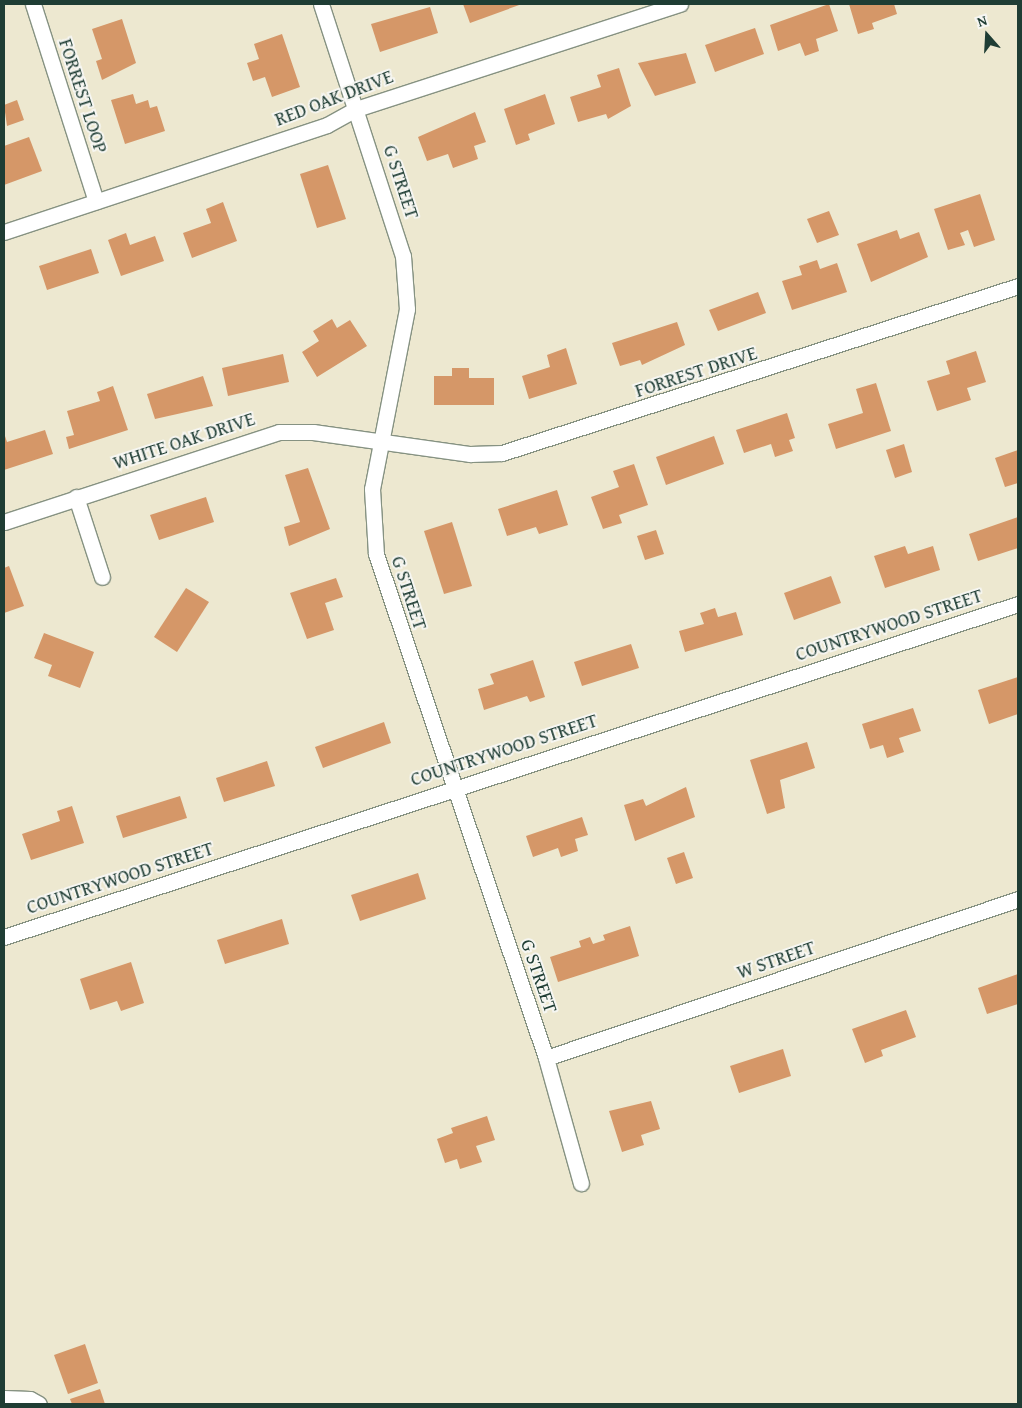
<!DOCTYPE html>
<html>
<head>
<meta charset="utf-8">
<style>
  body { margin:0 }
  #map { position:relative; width:1022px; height:1408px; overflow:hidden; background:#ede8d0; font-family:"Gentium Book Plus",serif }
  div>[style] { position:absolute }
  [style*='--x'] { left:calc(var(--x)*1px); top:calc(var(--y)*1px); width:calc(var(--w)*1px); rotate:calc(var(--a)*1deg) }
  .building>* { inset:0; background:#d59768 }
  .roads { filter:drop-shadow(1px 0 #869282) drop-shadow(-1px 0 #869282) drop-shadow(0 1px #869282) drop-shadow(0 -1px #869282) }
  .minor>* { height:15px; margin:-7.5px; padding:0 7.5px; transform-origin:7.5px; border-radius:7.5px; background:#fff }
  span { translate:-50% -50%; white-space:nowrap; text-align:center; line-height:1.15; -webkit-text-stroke:4px #f6f6f2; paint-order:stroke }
  .street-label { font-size:19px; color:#1f3d34 }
  .frame { position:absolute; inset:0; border:5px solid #1f3d34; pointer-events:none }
  .north { position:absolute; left:962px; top:10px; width:50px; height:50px; -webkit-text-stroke:4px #f6f6f2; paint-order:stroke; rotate:341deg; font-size:14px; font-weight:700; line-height:20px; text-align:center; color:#1f3d34 }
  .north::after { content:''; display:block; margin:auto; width:18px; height:22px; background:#1f3d34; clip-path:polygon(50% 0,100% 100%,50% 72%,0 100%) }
</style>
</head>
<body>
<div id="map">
  <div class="building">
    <div style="clip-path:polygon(463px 4px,522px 4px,470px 23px)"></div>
    <div style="clip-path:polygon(829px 4px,838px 31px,816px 39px,819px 51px,805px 56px,800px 43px,778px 51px,770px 25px)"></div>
    <div style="clip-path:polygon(849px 4px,894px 4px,897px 14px,872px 23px,874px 29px,858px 34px)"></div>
    <div style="clip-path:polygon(430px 7px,438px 33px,380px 52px,371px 24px)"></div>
    <div style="clip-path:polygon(122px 19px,136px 63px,102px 80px,96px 61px,102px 59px,92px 29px)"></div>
    <div style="clip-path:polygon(755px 28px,764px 54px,715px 72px,705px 45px)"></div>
    <div style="clip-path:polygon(282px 34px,300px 87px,272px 97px,265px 77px,253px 81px,247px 63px,259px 59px,254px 44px)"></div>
    <div style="clip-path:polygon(686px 53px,696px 83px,655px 96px,638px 63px)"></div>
    <div style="clip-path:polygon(619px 68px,631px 106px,608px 119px,606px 114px,578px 122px,570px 97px,601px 87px,597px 75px)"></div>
    <div style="clip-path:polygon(133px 94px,136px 104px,148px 100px,150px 108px,157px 106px,165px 131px,125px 144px,111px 100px)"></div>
    <div style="clip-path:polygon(545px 94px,555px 124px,528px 134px,530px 140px,516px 145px,504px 109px)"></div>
    <div style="clip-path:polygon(17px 100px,24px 120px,7px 126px,4px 105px)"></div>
    <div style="clip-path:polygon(475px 112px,486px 142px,474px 146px,478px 159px,453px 168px,448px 154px,427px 161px,418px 137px)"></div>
    <div style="clip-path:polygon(29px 137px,42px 171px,4px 185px,4px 146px)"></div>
    <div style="clip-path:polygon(328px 165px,346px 219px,317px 228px,300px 174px)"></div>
    <div style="clip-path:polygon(980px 194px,995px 240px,974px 247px,968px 230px,960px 233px,965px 245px,948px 250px,934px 209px)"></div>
    <div style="clip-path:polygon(223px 202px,237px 241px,192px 258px,183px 233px,211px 223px,206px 209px)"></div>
    <div style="clip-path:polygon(829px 211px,839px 235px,817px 243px,807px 219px)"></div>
    <div style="clip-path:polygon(897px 230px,900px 239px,919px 232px,928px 257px,871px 282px,857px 244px)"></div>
    <div style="clip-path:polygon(126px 233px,130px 245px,155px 236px,164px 261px,121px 276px,108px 240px)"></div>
    <div style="clip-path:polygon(91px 249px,99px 273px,47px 290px,39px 266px)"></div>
    <div style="clip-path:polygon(817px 260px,820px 269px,837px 263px,847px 292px,792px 310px,782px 281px,802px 275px,799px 266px)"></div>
    <div style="clip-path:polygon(758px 292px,766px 313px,718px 331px,709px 310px)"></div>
    <div style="clip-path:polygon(332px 319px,337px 328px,350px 320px,367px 346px,317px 377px,302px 352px,319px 341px,313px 331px)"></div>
    <div style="clip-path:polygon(677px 322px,685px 345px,642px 365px,640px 360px,620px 366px,612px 343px)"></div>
    <div style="clip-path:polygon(566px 348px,577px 384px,529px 399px,522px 376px,550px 367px,547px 355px)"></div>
    <div style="clip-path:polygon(976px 351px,986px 382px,967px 388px,971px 400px,937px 411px,927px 381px,950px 374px,946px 361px)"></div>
    <div style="clip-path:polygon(283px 354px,289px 382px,228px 396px,222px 368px)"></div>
    <div style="clip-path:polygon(452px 368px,469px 368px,469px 378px,494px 378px,494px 405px,434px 405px,434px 376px,452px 376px)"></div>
    <div style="clip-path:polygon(203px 376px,213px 406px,155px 419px,147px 394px)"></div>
    <div style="clip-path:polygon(876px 383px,891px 431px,836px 449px,828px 424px,863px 413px,856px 389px)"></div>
    <div style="clip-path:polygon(113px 386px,128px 430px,69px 449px,66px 437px,74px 435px,67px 411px,100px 401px,97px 392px)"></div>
    <div style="clip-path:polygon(787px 413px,795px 438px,789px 440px,793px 451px,775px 457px,771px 444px,744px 453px,736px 430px)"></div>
    <div style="clip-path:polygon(45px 430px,53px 454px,4px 470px,4px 433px,7px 442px)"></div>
    <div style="clip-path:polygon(714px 436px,724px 464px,666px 485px,656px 457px)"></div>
    <div style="clip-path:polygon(904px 444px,912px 472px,895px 478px,886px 450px)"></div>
    <div style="clip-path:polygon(1018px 450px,1018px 483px,1005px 487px,995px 458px)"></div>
    <div style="clip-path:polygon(634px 464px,648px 505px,619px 515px,622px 523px,603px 529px,591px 497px,619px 487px,613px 471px)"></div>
    <div style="clip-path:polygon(308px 468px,330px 529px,289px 546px,284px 527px,300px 522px,285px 475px)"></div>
    <div style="clip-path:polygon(557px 490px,568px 525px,539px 534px,536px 527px,507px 536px,498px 509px)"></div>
    <div style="clip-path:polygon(206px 497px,214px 522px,159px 540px,150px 515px)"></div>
    <div style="clip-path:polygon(1018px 517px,1018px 548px,978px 561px,969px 534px)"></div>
    <div style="clip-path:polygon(452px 522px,472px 586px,444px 594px,424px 531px)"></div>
    <div style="clip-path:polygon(656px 530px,664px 554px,645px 560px,637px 536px)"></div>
    <div style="clip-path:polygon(905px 546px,908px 554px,933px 546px,940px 570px,885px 588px,874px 556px)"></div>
    <div style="clip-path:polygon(9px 566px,24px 606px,4px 613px,4px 568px)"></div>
    <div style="clip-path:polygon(831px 576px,841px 603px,794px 620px,784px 593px)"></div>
    <div style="clip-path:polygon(336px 578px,343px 597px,325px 603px,334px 630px,307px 639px,290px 593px)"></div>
    <div style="clip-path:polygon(186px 588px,209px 602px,177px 652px,154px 637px)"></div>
    <div style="clip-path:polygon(715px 608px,718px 617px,736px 612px,743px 635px,685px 652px,679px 631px,704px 624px,700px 613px)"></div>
    <div style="clip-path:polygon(44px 633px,94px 652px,80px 688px,48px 676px,52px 665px,34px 658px)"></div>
    <div style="clip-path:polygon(631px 644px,639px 668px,582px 686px,574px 662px)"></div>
    <div style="clip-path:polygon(533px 660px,545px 697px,530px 702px,527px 696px,484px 710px,478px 689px,494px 684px,490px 674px)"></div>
    <div style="clip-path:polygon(1018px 677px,1018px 714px,989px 724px,978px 690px)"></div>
    <div style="clip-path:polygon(913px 708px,921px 731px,899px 738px,904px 752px,887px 758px,883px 745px,870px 749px,862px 724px)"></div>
    <div style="clip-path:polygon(384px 722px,391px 743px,323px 768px,315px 747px)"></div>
    <div style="clip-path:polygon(807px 742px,815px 768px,780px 780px,785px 808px,767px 814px,750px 760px)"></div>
    <div style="clip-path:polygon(267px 761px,275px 786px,224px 802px,216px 778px)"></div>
    <div style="clip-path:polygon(686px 787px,695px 817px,635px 841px,624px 805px,643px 799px,646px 806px)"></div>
    <div style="clip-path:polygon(180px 796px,187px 818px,123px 838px,116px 816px)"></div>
    <div style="clip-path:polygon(72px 806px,84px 843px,31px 860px,22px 834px,60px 821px,57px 811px)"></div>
    <div style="clip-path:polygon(582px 817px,588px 835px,575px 839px,578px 851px,561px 857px,558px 848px,533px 857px,526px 836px)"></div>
    <div style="clip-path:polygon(684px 852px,693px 878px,676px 884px,667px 858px)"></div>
    <div style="clip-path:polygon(418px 873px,426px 899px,360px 921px,351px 895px)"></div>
    <div style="clip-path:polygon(282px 919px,289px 944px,225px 964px,217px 940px)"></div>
    <div style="clip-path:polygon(630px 926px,639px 956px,558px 982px,550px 957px,581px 947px,579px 941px,590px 937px,593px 944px,605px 940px,603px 935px)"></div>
    <div style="clip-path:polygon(131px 962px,144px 1003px,121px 1011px,117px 1001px,90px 1010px,80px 979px)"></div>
    <div style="clip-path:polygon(1018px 974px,1018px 1004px,987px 1014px,978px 988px)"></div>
    <div style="clip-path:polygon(906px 1010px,916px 1037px,881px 1050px,883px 1056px,865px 1063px,852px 1029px)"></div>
    <div style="clip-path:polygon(783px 1049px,791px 1076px,739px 1093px,730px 1066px)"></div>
    <div style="clip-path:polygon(651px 1101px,660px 1129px,641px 1135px,644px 1145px,622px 1152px,609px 1111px)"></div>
    <div style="clip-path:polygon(487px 1116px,495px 1140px,476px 1146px,482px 1162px,460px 1169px,457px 1159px,445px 1163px,437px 1139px,453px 1133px,451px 1128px)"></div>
    <div style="clip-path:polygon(85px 1344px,98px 1383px,68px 1394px,54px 1355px)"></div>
    <div style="clip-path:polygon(100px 1389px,105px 1404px,72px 1404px,70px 1399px)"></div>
  </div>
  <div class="roads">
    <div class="minor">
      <div style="--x:33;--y:4;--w:207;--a:72.3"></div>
      <div style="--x:321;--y:4;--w:265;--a:72"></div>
      <div style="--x:403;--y:256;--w:53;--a:85.7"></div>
      <div style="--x:407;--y:309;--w:183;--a:101"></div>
      <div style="--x:372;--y:489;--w:65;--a:86.5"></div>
      <div style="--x:376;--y:554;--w:532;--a:71.36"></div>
      <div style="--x:546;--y:1058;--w:130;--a:74.4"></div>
      <div style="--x:4;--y:232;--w:340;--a:-18.3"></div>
      <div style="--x:327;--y:125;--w:33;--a:-29"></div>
      <div style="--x:356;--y:109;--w:341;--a:-18"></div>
      <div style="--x:76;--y:497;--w:84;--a:72"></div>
      <div style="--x:4;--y:522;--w:289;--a:-18.1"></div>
      <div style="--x:279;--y:432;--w:34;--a:0"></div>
      <div style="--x:313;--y:432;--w:159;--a:8"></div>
      <div style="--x:470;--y:454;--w:32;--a:-2"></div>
      <div style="--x:502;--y:453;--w:542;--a:-17.93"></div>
      <div style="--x:4;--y:937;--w:1067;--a:-18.18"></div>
      <div style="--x:546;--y:1058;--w:498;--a:-18.6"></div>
      <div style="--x:4;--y:1398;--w:26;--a:2"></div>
      <div style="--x:30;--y:1399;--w:10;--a:29"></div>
    </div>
  </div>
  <div class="street-label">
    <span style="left:83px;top:96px;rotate:72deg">FORREST LOOP</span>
    <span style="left:334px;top:98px;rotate:-21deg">RED OAK DRIVE</span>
    <span style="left:401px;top:182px;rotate:72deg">G STREET</span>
    <span style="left:696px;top:372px;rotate:-18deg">FORREST DRIVE</span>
    <span style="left:184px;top:441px;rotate:-18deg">WHITE OAK DRIVE</span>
    <span style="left:409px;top:593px;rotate:72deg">G STREET</span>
    <span style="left:889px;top:625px;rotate:-18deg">COUNTRYWOOD STREET</span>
    <span style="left:504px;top:750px;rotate:-18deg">COUNTRYWOOD STREET</span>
    <span style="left:120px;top:878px;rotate:-18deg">COUNTRYWOOD STREET</span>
    <span style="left:776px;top:960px;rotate:-19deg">W STREET</span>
    <span style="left:539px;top:976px;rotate:71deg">G STREET</span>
  </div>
  <div class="frame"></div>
  <div class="north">N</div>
</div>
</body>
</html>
